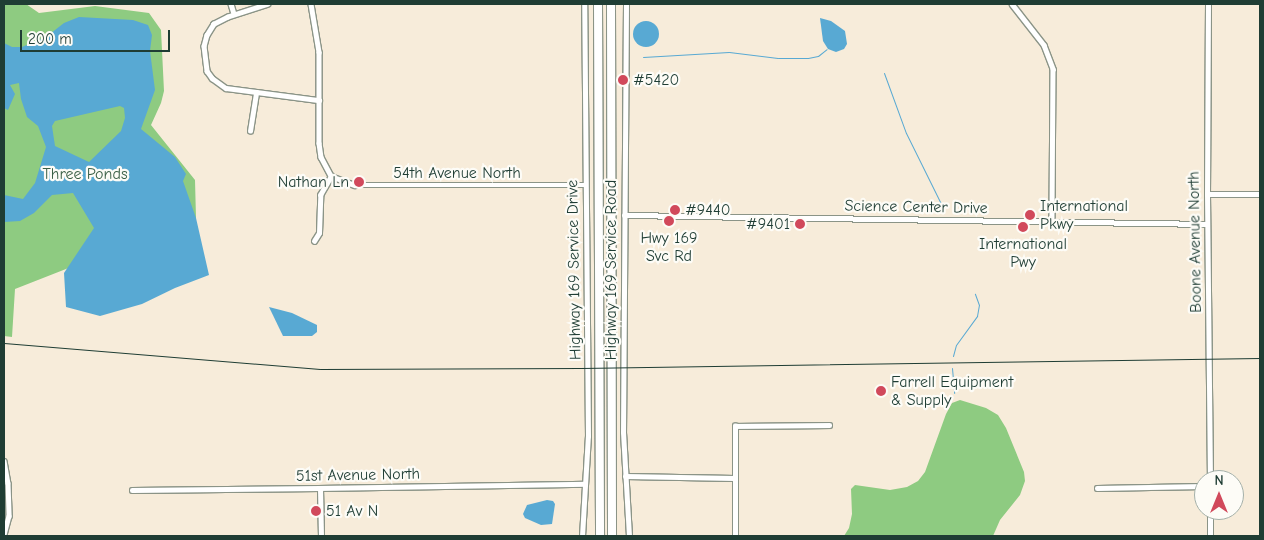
<!DOCTYPE html>
<html>
<head>
<meta charset="utf-8">
<style>
  body { margin:0 }
  #map { position:relative; width:1264px; height:540px; overflow:hidden; background:#f7ecda; font-family:"Comic Neue",sans-serif }
  div>[style] { position:absolute }
  [style*='--x'] { left:calc(var(--x)*1px); top:calc(var(--y)*1px); width:calc(var(--w)*1px); rotate:calc(var(--a)*1deg) }
  .green>* { inset:0; background:#8ecb81 }
  .water>* { inset:0; background:#58a9d3 }
  .round { border-radius:50% }
  .stream>* { height:1px; margin:-0.5px; padding:0 0.5px; transform-origin:0.5px; border-radius:0.5px; background:#58a9d3 }
  .roads { filter:drop-shadow(1px 0 #8b9487) drop-shadow(-1px 0 #8b9487) drop-shadow(0 1px #8b9487) drop-shadow(0 -1px #8b9487) }
  .minor>* { height:4.5px; margin:-2.25px; padding:0 2.25px; transform-origin:2.25px; border-radius:2.25px; background:#fff }
  .tertiary>* { height:5px; margin:-2.5px; padding:0 2.5px; transform-origin:2.5px; border-radius:2.5px; background:#fff }
  .motorway>* { height:8px; margin:-4px; padding:0 4px; transform-origin:4px; border-radius:4px; background:#fff }
  .rail>* { height:1px; margin:-0.5px; padding:0 0.5px; transform-origin:0.5px; border-radius:0.5px; background:#1f3d34 }
  .dots>* { width:14px; height:14px; translate:-50% -50%; box-sizing:border-box; border:2px solid #fdfcf7; border-radius:50% }
  span { translate:-50% -50%; white-space:nowrap; text-align:center; line-height:1.15; -webkit-text-stroke:4.5px #fdfcf7; paint-order:stroke }
  .poi-label { font-size:16px; color:#1f3d34 }
  .left { translate:0 -50%; text-align:left }
  .right { translate:-100% -50%; text-align:right }
  .street-label { font-size:16px; color:#1f3d34 }
  .park-label { font-size:16px; color:#3b6047 }
  .frame { position:absolute; inset:0; border:5px solid #1f3d34; pointer-events:none }
  .north { position:absolute; left:1194px; top:470px; width:50px; height:50px; box-sizing:border-box; background:#fdfcf7; border:1px solid #a4b0a9; border-radius:50%; rotate:0deg; font-size:14px; font-weight:700; line-height:20px; text-align:center; color:#1f3d34 }
  .north::after { content:''; display:block; margin:auto; width:18px; height:22px; background:#d1495b; clip-path:polygon(50% 0,100% 100%,50% 72%,0 100%) }
  .scale { position:absolute; left:20px; top:30px; width:150px; height:22px; box-sizing:border-box; border:2px solid #1f3d34; border-top:0; padding-left:6px; font-size:15px; line-height:18px; white-space:nowrap; color:#1f3d34; -webkit-text-stroke:4px #fdfcf7; paint-order:stroke }
</style>
</head>
<body>
<div id="map">
  <div class="green">
    <div style="clip-path:polygon(4px 4px,26px 4px,39px 13px,95px 6px,149px 13px,161px 30px,164px 91px,161px 103px,151px 125px,195px 180px,196px 218px,15px 289px,12px 337px,4px 336px)"></div>
    <div style="clip-path:polygon(960px 400px,986px 408px,998px 415px,1006px 428px,1024px 472px,1025px 481px,1020px 495px,1000px 520px,993px 536px,844px 536px,849px 528px,852px 514px,851px 489px,855px 485px,890px 490px,907px 487px,918px 481px,925px 472px,946px 414px,952px 403px)"></div>
  </div>
  <div class="water">
    <div style="clip-path:polygon(evenodd,79px 17px,133px 20px,148px 25px,152px 35px,150px 51px,155px 90px,141px 129px,175px 157px,186px 174px,183px 181px,196px 218px,209px 275px,175px 288px,142px 304px,100px 316px,66px 307px,64px 273px,94px 228px,73px 193px,52px 195px,34px 213px,20px 221px,4px 222px,4px 195px,23px 199px,35px 183px,46px 147px,38px 126px,27px 117px,21px 99px,19px 83px,10px 85px,15px 94px,8px 110px,4px 108px,4px 43px,12px 47px,22px 47px,46px 37px,64px 23px,79px 17px,120px 106px,124px 108px,125px 118px,121px 131px,89px 162px,55px 146px,52px 126px,55px 121px,120px 106px)"></div>
    <div style="clip-path:polygon(820px 18px,831px 21px,845px 31px,847px 44px,844px 49px,836px 52px,828px 49px,823px 41px)"></div>
    <div class="round" style="left:633px;top:21px;width:26px;height:26px"></div>
    <div style="clip-path:polygon(269px 307px,292px 313px,317px 325px,317px 332px,312px 336px,283px 336px)"></div>
    <div style="clip-path:polygon(547px 500px,553px 501px,555px 504px,552px 524px,541px 525px,525px 518px,523px 514px,527px 505px)"></div>
  </div>
  <div class="stream">
    <div style="--x:643;--y:57;--w:86;--a:-3.3"></div>
    <div style="--x:729;--y:52;--w:49;--a:7"></div>
    <div style="--x:778;--y:58;--w:30;--a:0"></div>
    <div style="--x:808;--y:58;--w:10;--a:-11"></div>
    <div style="--x:818;--y:56;--w:11;--a:-38"></div>
    <div style="--x:884;--y:73;--w:64;--a:69.9"></div>
    <div style="--x:906;--y:133;--w:84;--a:63.7"></div>
    <div style="--x:953;--y:356;--w:11;--a:-75"></div>
    <div style="--x:956;--y:345;--w:36;--a:-54"></div>
    <div style="--x:977;--y:316;--w:11;--a:-80"></div>
    <div style="--x:979;--y:305;--w:12;--a:-110"></div>
    <div style="--x:952;--y:368;--w:25;--a:85"></div>
  </div>
  <div class="roads">
    <div class="minor">
      <div style="--x:231;--y:4;--w:10;--a:73"></div>
      <div style="--x:268;--y:4;--w:42;--a:162"></div>
      <div style="--x:228;--y:17;--w:16;--a:153"></div>
      <div style="--x:214;--y:24;--w:13;--a:122"></div>
      <div style="--x:207;--y:35;--w:11;--a:105"></div>
      <div style="--x:204;--y:46;--w:25;--a:83"></div>
      <div style="--x:207;--y:71;--w:9;--a:54"></div>
      <div style="--x:212;--y:78;--w:17;--a:36"></div>
      <div style="--x:226;--y:88;--w:94;--a:7.4"></div>
      <div style="--x:311;--y:4;--w:49;--a:80.5"></div>
      <div style="--x:319;--y:52;--w:91;--a:90"></div>
      <div style="--x:319;--y:143;--w:14;--a:82"></div>
      <div style="--x:321;--y:157;--w:21;--a:62"></div>
      <div style="--x:331;--y:176;--w:25;--a:21"></div>
      <div style="--x:354;--y:185;--w:231;--a:0"></div>
      <div style="--x:1012;--y:4;--w:52;--a:52"></div>
      <div style="--x:1044;--y:45;--w:26;--a:69"></div>
      <div style="--x:1053;--y:69;--w:153;--a:90.4"></div>
      <div style="--x:250;--y:131;--w:39;--a:-81"></div>
      <div style="--x:314;--y:241;--w:9;--a:-58"></div>
      <div style="--x:319;--y:233;--w:38;--a:-88"></div>
      <div style="--x:320;--y:195;--w:22;--a:-60"></div>
      <div style="--x:4;--y:461;--w:22;--a:80"></div>
      <div style="--x:8;--y:483;--w:33;--a:88"></div>
      <div style="--x:9;--y:516;--w:20;--a:105"></div>
      <div style="--x:625;--y:476;--w:109;--a:1.1"></div>
      <div style="--x:1097;--y:488;--w:107;--a:-1.1"></div>
      <div style="--x:132;--y:490;--w:188;--a:-0.6"></div>
      <div style="--x:735;--y:536;--w:110;--a:-90"></div>
      <div style="--x:735;--y:426;--w:94;--a:-0.6"></div>
    </div>
    <div class="tertiary">
      <div style="--x:626;--y:4;--w:428;--a:90.4"></div>
      <div style="--x:623;--y:432;--w:104;--a:86.7"></div>
      <div style="--x:1208;--y:4;--w:190;--a:90.3"></div>
      <div style="--x:1207;--y:194;--w:286;--a:89.4"></div>
      <div style="--x:1207;--y:194;--w:53;--a:0"></div>
      <div style="--x:624;--y:215;--w:583;--a:0.88"></div>
      <div style="--x:1210;--y:510;--w:26;--a:90"></div>
      <div style="--x:321;--y:536;--w:48;--a:-91.2"></div>
      <div style="--x:320;--y:488;--w:265;--a:-0.9"></div>
      <div style="--x:582;--y:536;--w:100;--a:-86.6"></div>
      <div style="--x:588;--y:436;--w:432;--a:-90.5"></div>
    </div>
    <div class="motorway">
      <div style="--x:598;--y:4;--w:532;--a:89.78"></div>
      <div style="--x:611;--y:4;--w:532;--a:89.89"></div>
    </div>
  </div>
  <div class="rail">
    <div style="--x:4;--y:343;--w:317;--a:4.7"></div>
    <div style="--x:320;--y:369;--w:261;--a:-0.2"></div>
    <div style="--x:581;--y:368;--w:679;--a:-0.84"></div>
  </div>
  <div class="dots">
    <div style="left:623px;top:80px;background:#d1495b"></div>
    <div style="left:359px;top:182px;background:#d1495b"></div>
    <div style="left:675px;top:210px;background:#d1495b"></div>
    <div style="left:1030px;top:215px;background:#d1495b"></div>
    <div style="left:669px;top:221px;background:#d1495b"></div>
    <div style="left:800px;top:224px;background:#d1495b"></div>
    <div style="left:1023px;top:227px;background:#d1495b"></div>
    <div style="left:881px;top:391px;background:#d1495b"></div>
    <div style="left:316px;top:511px;background:#d1495b"></div>
  </div>
  <div class="poi-label">
    <span class="left" style="left:633px;top:80px">#5420</span>
    <span class="right" style="left:349px;top:182px">Nathan Ln</span>
    <span class="left" style="left:1040px;top:215px">International<br>Pkwy</span>
    <span class="left" style="left:685px;top:210px">#9440</span>
    <span class="right" style="left:790px;top:224px">#9401</span>
    <span style="left:669px;top:247px">Hwy 169<br>Svc Rd</span>
    <span style="left:1023px;top:253px">International<br>Pwy</span>
    <span class="left" style="left:891px;top:391px">Farrell Equipment<br>&amp; Supply</span>
    <span class="left" style="left:326px;top:511px">51 Av N</span>
  </div>
  <div class="street-label">
    <span style="left:457px;top:173px">54th Avenue North</span>
    <span style="left:916px;top:207px;rotate:1deg">Science Center Drive</span>
    <span style="left:1195px;top:242px;rotate:-91deg">Boone Avenue North</span>
    <span style="left:574px;top:270px;rotate:-91deg">Highway 169 Service Drive</span>
    <span style="left:611px;top:270px;rotate:-90deg">Highway 169 Service Road</span>
    <span style="left:358px;top:475px;rotate:-1deg">51st Avenue North</span>
  </div>
  <div class="park-label">
    <span style="left:85px;top:174px">Three Ponds</span>
  </div>
  <div class="frame"></div>
  <div class="north">N</div>
  <div class="scale">200 m</div>
</div>
</body>
</html>
